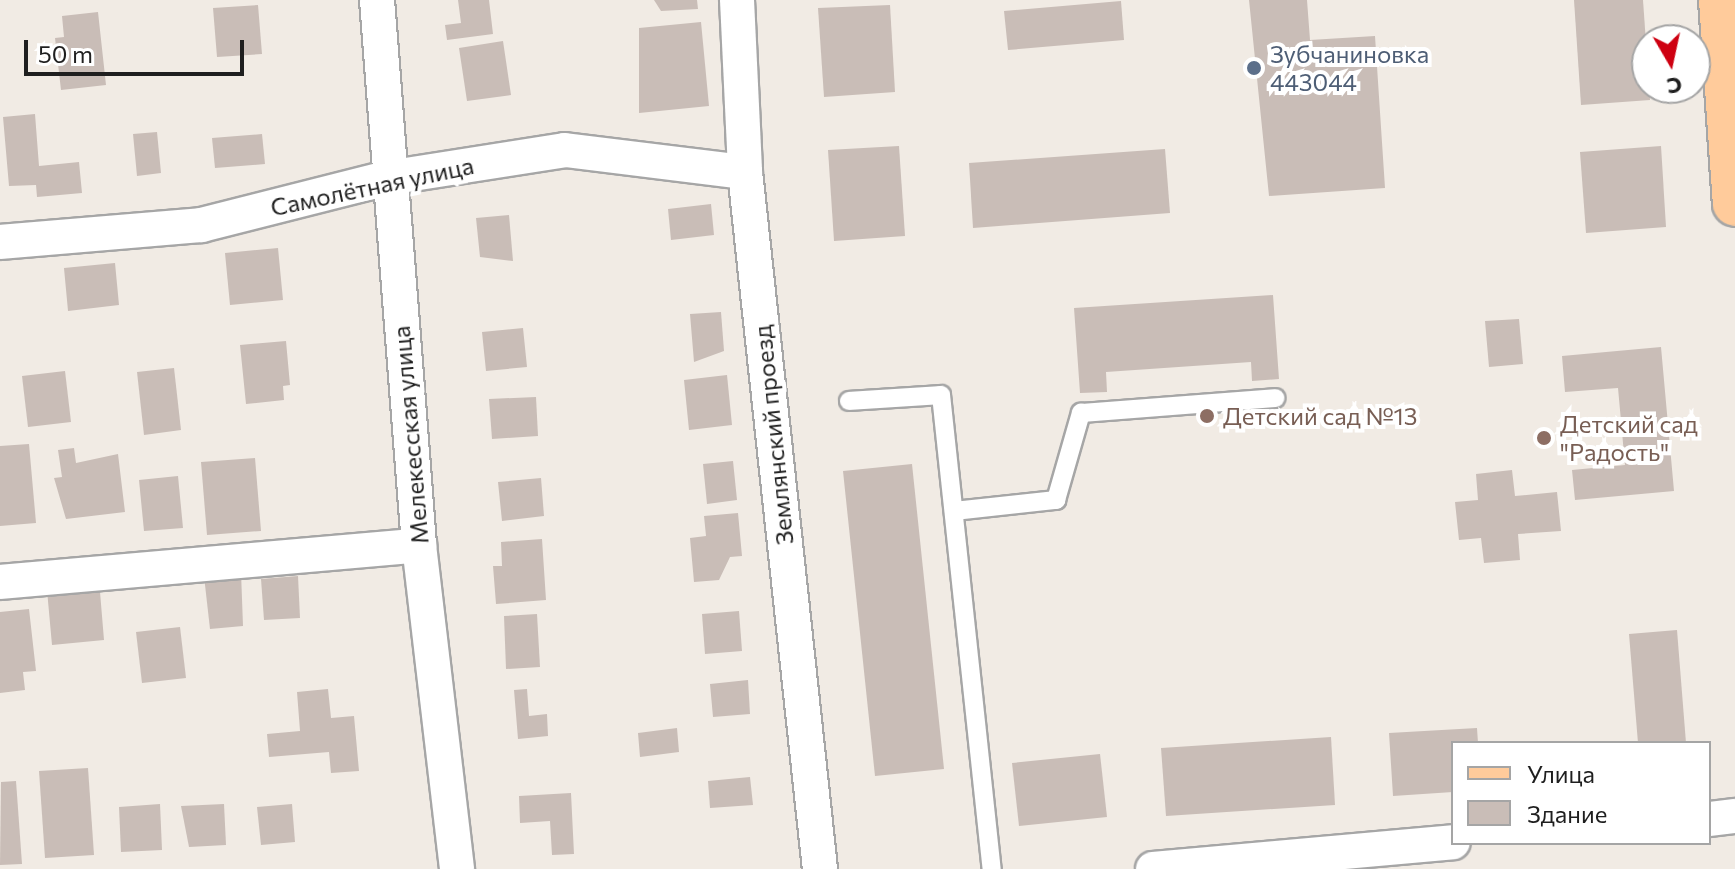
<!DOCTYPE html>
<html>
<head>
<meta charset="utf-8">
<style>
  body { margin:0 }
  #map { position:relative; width:1735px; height:869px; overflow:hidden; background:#f1ebe4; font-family:Commissioner,sans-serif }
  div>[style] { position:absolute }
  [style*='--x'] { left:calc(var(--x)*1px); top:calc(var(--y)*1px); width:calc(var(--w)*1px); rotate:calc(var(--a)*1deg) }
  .building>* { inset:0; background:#c9bdb7 }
  .roads { filter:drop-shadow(2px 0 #a6a6a6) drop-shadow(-2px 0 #a6a6a6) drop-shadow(0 2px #a6a6a6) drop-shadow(0 -2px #a6a6a6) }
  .service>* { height:18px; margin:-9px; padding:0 9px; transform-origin:9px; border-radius:9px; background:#fff }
  .minor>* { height:34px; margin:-17px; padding:0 17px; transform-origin:17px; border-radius:17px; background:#fff }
  .primary>* { height:44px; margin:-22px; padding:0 22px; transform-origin:22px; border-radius:22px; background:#ffcb9b }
  .dots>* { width:22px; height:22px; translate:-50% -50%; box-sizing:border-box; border:4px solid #fff; border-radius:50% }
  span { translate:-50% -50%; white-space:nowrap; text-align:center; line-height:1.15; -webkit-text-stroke:8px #fff; paint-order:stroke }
  .service-label { font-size:24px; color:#4e5e75 }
  .left { translate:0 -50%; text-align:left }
  .street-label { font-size:24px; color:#1f1f1f }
  .education-label { font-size:24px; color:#785e54 }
  .legend { position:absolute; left:1451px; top:741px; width:260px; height:104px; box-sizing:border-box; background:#fff; border:2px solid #a5a5a5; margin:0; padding:10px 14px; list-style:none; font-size:24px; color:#1f1f1f }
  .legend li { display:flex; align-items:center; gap:16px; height:40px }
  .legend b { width:40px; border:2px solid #a5a5a5 }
  .north { position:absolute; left:1631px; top:24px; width:80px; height:80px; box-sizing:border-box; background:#fff; border:2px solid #a5a5a5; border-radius:50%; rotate:171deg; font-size:22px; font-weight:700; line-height:32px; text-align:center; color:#1f1f1f }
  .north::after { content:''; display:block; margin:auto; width:28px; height:36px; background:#ce0011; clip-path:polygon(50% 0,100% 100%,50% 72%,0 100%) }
  .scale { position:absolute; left:24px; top:40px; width:220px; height:36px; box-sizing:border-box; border:4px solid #1f1f1f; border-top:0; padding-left:10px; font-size:24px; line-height:28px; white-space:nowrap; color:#1f1f1f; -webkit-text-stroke:6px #fff; paint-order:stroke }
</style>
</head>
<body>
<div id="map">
  <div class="building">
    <div style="clip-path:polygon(458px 0,489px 0,493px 34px,447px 40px,445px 25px,461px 23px)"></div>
    <div style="clip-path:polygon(654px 0,697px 0,698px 9px,661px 11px)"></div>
    <div style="clip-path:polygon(1249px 0,1307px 0,1310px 40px,1375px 36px,1385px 188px,1269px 196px)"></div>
    <div style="clip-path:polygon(1574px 0,1643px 0,1650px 100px,1581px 105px)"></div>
    <div style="clip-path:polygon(1121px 1px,1124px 40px,1008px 50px,1004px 11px)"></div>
    <div style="clip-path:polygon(258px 5px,262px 54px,217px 57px,213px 8px)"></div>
    <div style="clip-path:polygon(890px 5px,895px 92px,824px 97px,818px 8px)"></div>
    <div style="clip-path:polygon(98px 12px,106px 85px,61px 90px,55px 38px,64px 37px,62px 16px)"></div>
    <div style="clip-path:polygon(701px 22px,709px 106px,639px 113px,639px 28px)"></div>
    <div style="clip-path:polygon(503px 41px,511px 95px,467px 101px,459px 48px)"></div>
    <div style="clip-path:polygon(35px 114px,39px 166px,79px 162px,82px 193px,37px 197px,36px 185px,9px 186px,3px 117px)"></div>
    <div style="clip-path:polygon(157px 132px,161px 173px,137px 176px,133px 134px)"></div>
    <div style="clip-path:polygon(262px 134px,265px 164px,215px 168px,212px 138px)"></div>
    <div style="clip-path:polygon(899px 146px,905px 236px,834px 241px,828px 150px)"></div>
    <div style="clip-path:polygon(1661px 146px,1666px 227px,1586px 233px,1580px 152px)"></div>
    <div style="clip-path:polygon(1165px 149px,1170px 213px,973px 228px,969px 163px)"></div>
    <div style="clip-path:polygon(711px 204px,714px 235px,671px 240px,668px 209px)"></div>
    <div style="clip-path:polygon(509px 215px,513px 261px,480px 257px,476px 218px)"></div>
    <div style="clip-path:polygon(278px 248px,283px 300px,230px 305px,225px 253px)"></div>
    <div style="clip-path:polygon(115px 263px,119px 305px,68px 311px,64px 268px)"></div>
    <div style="clip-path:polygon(1273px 295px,1279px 379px,1252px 381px,1251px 362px,1106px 372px,1107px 392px,1080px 393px,1074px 308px)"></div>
    <div style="clip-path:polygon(721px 312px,724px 351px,694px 362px,690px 314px)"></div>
    <div style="clip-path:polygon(1519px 319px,1523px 364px,1489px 367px,1485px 321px)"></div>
    <div style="clip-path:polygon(523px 328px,527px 367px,486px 371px,482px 332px)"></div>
    <div style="clip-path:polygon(286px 341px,290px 385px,283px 386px,284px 400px,246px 404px,240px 345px)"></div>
    <div style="clip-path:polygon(1661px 347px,1674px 491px,1575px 500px,1572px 470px,1625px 465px,1618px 388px,1565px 392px,1562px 356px)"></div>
    <div style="clip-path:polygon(174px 368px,181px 430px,144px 435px,137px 372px)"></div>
    <div style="clip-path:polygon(65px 371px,71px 422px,28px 427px,22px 376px)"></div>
    <div style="clip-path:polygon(727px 375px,732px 425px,689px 430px,684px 380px)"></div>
    <div style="clip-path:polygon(536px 397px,538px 436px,492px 439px,489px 399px)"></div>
    <div style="clip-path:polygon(29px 444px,36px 523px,0 526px,0 446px)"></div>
    <div style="clip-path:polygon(74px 448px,76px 463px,118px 454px,125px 512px,66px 519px,54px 478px,62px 477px,58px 450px)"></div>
    <div style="clip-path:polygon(255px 458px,261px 531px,207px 535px,201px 462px)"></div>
    <div style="clip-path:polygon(733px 461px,737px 500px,707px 504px,703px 464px)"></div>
    <div style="clip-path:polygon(912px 464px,944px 769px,875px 776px,843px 471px)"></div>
    <div style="clip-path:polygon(1512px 470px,1515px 496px,1557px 492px,1561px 531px,1518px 534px,1520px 560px,1484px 563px,1481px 538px,1459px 540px,1455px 502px,1478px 500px,1476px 474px)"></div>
    <div style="clip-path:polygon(178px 476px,183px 528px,144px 531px,139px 480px)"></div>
    <div style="clip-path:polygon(541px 478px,544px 516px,502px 521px,498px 482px)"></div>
    <div style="clip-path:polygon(738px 513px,742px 556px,730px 557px,719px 580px,694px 582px,690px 538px,706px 536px,704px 516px)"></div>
    <div style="clip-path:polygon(542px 539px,546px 600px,496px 604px,493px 566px,502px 566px,501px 542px)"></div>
    <div style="clip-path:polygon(241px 572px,243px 626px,210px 629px,204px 576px)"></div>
    <div style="clip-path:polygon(298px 576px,300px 618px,264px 620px,261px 579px)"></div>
    <div style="clip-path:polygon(87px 586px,100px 592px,104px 640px,52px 645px,47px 590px)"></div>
    <div style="clip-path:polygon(29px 609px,36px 671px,23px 672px,25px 690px,0 693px,0 612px)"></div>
    <div style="clip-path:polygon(739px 611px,742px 651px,705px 654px,702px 614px)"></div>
    <div style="clip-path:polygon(537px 614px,540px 667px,506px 669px,504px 616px)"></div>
    <div style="clip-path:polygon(180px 627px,186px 678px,142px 683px,136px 632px)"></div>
    <div style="clip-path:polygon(1677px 630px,1686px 743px,1638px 743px,1629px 634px)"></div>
    <div style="clip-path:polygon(748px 680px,750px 714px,713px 717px,710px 684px)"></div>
    <div style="clip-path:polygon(328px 689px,331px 718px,354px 716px,359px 771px,331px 773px,329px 752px,269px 757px,267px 734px,300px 731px,297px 692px)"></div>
    <div style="clip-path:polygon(527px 689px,529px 716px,547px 714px,548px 736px,518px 739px,514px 690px)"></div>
    <div style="clip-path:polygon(677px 728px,679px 752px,640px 757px,638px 733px)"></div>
    <div style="clip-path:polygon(1477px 728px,1478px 743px,1453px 743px,1453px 792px,1393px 796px,1389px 733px)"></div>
    <div style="clip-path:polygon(1331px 737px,1335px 805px,1166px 816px,1161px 748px)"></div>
    <div style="clip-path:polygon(1100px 754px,1107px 817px,1019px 826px,1012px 763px)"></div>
    <div style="clip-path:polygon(88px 768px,94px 855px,45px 858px,39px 771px)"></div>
    <div style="clip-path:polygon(750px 777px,753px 805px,710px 808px,708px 781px)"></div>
    <div style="clip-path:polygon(16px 781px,22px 864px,0 865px,1px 782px)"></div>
    <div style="clip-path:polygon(571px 793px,574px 854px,552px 855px,550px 821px,520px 823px,519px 796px)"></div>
    <div style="clip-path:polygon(160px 804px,162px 850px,121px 852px,119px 807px)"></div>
    <div style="clip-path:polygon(224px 804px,226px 845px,189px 847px,181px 806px)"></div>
    <div style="clip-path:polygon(292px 804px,295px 842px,261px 845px,257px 807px)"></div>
  </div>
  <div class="roads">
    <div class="service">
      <div style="--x:849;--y:401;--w:92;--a:-3.7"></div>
      <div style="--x:941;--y:395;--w:477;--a:83.9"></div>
      <div style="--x:954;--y:511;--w:103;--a:-6.2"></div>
      <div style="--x:1056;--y:500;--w:91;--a:-74"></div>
      <div style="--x:1081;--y:413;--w:195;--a:-4.4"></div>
    </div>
    <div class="minor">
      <div style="--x:377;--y:0;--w:547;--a:85.59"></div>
      <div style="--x:419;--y:545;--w:326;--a:83.3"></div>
      <div style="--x:737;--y:0;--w:172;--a:87.3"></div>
      <div style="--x:745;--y:172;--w:701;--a:83.86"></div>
      <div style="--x:0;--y:242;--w:202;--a:-4.8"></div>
      <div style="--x:201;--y:225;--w:192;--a:-14.2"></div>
      <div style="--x:387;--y:178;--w:180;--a:-8.9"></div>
      <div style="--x:565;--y:150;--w:181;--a:7"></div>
      <div style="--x:0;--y:582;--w:421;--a:-5"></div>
      <div style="--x:1709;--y:819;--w:26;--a:-7"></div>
      <div style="--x:1153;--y:869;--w:301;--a:-5.1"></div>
    </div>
    <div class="primary">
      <div style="--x:1721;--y:0;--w:204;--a:86.1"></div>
    </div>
  </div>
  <div class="dots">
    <div style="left:1254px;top:68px;background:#5c6f8a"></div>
    <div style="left:1207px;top:416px;background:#8d6e63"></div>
    <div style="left:1544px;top:438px;background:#8d6e63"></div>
  </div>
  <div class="service-label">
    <span class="left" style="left:1270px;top:68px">Зубчаниновка<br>443044</span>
  </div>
  <div class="street-label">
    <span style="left:372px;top:186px;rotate:-12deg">Самолётная улица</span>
    <span style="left:410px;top:435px;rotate:-95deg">Мелекесская улица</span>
    <span style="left:773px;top:435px;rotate:-96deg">Землянский проезд</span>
  </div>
  <div class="education-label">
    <span class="left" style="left:1223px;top:416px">Детский сад №13</span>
    <span class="left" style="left:1560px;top:438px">Детский сад<br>"Радость"</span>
  </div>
  <ul class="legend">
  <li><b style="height:10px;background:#ffcb9b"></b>Улица</li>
  <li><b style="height:22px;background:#c9bdb7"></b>Здание</li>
  </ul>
  <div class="north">С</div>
  <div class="scale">50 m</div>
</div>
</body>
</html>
